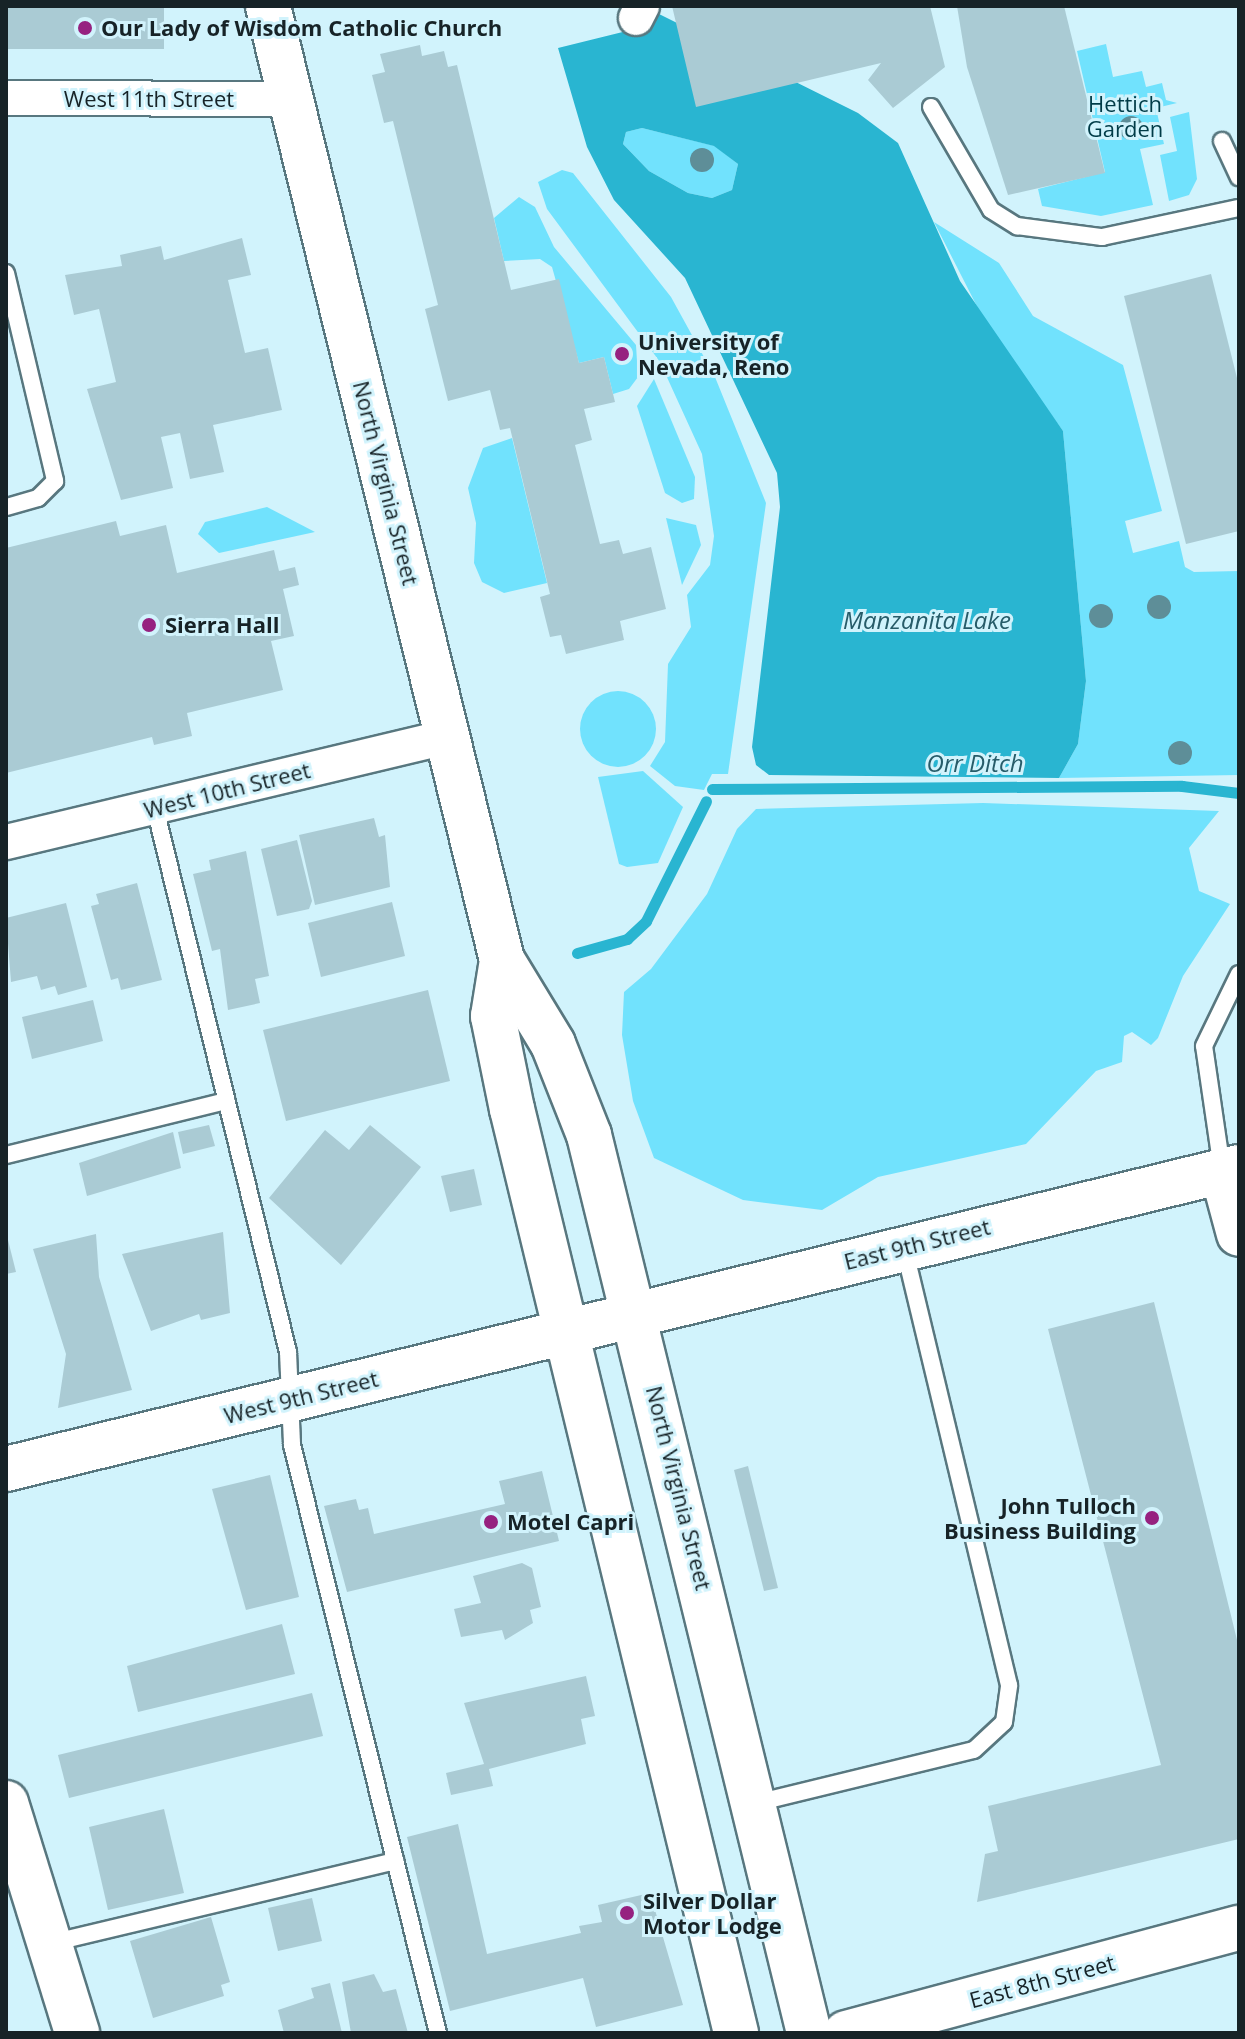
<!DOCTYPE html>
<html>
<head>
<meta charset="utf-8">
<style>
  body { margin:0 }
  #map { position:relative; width:1245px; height:2039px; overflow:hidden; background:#d1f3fc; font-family:"Open Sans",sans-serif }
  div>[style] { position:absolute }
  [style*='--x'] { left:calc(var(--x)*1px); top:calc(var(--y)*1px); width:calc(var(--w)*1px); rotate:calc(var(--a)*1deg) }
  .green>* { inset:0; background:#71e2fd }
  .round { border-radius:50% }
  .water>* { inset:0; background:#29b5d1 }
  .stream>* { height:11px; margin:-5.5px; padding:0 5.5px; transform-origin:5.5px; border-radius:5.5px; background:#29b5d1 }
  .building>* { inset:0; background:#aacbd4 }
  .roads { filter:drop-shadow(2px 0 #58777f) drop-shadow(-2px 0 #58777f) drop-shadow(0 2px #58777f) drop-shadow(0 -2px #58777f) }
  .lane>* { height:16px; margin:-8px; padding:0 8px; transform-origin:8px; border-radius:8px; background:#fff }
  .street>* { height:34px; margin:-17px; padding:0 17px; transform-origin:17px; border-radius:17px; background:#fff }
  .secondary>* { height:44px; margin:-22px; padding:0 22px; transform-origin:22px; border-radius:22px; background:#fff }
  .primary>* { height:44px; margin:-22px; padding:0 22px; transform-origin:22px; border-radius:22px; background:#fff }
  .trees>* { width:24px; height:24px; margin:-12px; border-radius:50%; background:#5e8e98 }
  .dots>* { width:22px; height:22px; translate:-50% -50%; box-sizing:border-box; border:4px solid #d1f3fc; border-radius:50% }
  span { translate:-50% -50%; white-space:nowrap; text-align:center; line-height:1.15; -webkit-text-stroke:6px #d1f3fc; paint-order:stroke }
  .poi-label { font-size:22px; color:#172327; font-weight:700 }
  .left { translate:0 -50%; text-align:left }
  .right { translate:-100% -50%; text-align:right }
  .street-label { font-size:22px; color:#172327 }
  .park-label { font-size:22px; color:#003b47 }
  .water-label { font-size:24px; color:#275c69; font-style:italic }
  .frame { position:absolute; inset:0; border:8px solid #172327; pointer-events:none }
</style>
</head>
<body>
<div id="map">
  <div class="green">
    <div style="clip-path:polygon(1106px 44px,1113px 77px,1142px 71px,1146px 87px,1162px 83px,1166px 100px,1177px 103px,1156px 108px,1164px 144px,1140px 149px,1153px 205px,1101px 216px,1042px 206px,1038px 189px,1105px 172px,1077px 51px)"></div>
    <div style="clip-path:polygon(1189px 112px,1197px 179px,1189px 195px,1169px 201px,1160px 155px,1177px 151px,1170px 117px)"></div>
    <div style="clip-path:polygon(642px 128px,715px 146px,738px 164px,732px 190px,712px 198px,688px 193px,649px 171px,623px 144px,626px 132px)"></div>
    <div style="clip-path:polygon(562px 170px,573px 173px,671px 297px,715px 377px,766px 503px,728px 774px,712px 774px,704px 790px,675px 786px,650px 766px,665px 742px,668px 664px,691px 627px,687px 595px,710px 565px,714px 536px,702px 454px,660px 362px,547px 209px,538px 182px)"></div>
    <div style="clip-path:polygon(519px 197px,535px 207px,554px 247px,636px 345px,638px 377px,629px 389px,613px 394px,604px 357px,579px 363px,552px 267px,540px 259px,504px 261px,494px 218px)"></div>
    <div style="clip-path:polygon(934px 222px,999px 263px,1033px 316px,1123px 365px,1162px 511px,1125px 521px,1133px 553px,1179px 541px,1185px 567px,1194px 572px,1239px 571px,1239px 775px,1059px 778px,1078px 744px,1086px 681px,1063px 431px,987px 326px)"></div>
    <div style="clip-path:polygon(654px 379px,695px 477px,694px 499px,682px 503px,665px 493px,637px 406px)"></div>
    <div style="clip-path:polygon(512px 438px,547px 583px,504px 593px,482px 582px,474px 563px,476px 523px,468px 488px,483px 448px)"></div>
    <div style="clip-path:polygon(267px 507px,315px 532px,219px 553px,198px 534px,205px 522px)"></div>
    <div style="clip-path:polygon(666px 518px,696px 525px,701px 545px,682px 585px)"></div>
    <div class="round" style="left:580px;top:691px;width:76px;height:76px"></div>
    <div style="clip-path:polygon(643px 771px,683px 807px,658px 863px,627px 867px,619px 864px,598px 777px)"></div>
    <div style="clip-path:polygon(983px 803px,1219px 811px,1189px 848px,1199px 891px,1230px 904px,1183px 976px,1158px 1038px,1151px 1045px,1132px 1032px,1124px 1036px,1122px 1062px,1096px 1071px,1026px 1144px,878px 1177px,822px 1210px,743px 1200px,654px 1158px,633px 1101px,622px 1035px,624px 992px,651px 969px,707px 894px,737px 829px,756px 809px)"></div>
  </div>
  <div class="water">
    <div style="clip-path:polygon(evenodd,657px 13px,858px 113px,898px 143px,960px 281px,1063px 431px,1086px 681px,1078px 744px,1059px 778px,769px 775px,756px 765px,752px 747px,780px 507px,777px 473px,685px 278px,614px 200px,587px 147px,558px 48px,651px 25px,657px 13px,642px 128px,714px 146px,738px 164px,732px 190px,712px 198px,688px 193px,649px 171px,623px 144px,626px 132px,642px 128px)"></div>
  </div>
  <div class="stream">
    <div style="--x:712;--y:789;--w:470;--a:-0.4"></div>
    <div style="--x:1182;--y:786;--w:57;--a:7"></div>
    <div style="--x:577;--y:953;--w:52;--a:-15.6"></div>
    <div style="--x:627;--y:939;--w:26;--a:-43"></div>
    <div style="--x:646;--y:921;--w:134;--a:-63.4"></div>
  </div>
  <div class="building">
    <div style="clip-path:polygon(6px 6px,164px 6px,164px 49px,6px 49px)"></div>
    <div style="clip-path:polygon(672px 6px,930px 6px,945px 67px,893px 108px,868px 80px,881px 63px,696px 107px)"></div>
    <div style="clip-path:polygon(957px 6px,1064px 6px,1105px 173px,1008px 195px,967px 67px)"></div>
    <div style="clip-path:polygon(420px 45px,422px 56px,444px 51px,448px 67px,457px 65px,511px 290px,559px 279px,579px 363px,604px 357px,615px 402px,584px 409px,592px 440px,575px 445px,600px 544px,619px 540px,623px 554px,651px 547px,666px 609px,620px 621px,624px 640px,566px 654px,561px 635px,550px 637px,540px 597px,550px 594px,510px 428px,500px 430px,490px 390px,448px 401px,425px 309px,438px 305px,393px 121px,384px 123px,372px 75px,385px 72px,380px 54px)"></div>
    <div style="clip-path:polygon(242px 238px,251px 275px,228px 280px,245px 353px,268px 348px,282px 410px,213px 425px,224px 472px,190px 479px,180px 433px,161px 437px,173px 488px,121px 500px,87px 389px,116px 382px,99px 309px,74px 315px,65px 275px,122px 266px,120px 255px,161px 246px,164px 260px)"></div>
    <div style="clip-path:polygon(1211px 274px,1239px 386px,1239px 531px,1186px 544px,1124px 296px)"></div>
    <div style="clip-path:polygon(116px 521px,120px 536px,166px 525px,177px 573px,274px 550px,279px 571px,295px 567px,299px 585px,283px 589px,294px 636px,271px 641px,283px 690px,187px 713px,192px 736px,154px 745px,152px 737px,6px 773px,6px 548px)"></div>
    <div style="clip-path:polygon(374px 818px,379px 837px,385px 835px,390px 887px,315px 905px,299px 835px)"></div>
    <div style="clip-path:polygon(297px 840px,312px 901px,309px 909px,277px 916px,261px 849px)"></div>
    <div style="clip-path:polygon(246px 851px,269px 976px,255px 979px,260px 1003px,228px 1010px,220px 949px,212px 951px,193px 874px,211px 870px,209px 860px)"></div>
    <div style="clip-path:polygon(137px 883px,162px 980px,121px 990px,118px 978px,111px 980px,91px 906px,99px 904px,96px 894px)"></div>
    <div style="clip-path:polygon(392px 902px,405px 956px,321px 977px,308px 923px)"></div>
    <div style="clip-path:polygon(66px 903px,87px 987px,58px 995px,55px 986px,41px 990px,37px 976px,11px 982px,6px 918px)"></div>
    <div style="clip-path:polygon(428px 990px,450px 1081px,286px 1121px,263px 1030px)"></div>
    <div style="clip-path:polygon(93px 1000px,103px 1041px,32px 1059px,22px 1017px)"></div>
    <div style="clip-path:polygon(209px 1125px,215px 1146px,183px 1154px,178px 1132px)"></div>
    <div style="clip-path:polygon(370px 1125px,421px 1167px,341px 1265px,269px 1198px,325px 1130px,349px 1150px)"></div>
    <div style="clip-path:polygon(173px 1132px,181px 1168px,87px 1196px,79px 1163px)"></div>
    <div style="clip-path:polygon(474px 1169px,482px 1205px,450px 1212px,441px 1176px)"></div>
    <div style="clip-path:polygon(6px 1232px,16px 1272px,6px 1274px)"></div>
    <div style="clip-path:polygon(223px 1232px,230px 1313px,201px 1320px,199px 1314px,151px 1331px,122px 1254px)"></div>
    <div style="clip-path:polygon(96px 1234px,99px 1277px,132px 1390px,58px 1408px,66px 1354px,33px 1249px)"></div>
    <div style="clip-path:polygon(1154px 1302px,1239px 1648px,1239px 1839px,977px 1902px,985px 1854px,998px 1851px,988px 1806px,1161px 1765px,1048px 1329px)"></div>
    <div style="clip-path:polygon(748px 1466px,778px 1588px,764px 1591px,734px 1470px)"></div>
    <div style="clip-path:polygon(542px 1471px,559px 1541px,347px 1592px,324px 1506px,356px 1499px,359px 1510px,368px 1508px,374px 1534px,505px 1504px,499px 1481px)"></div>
    <div style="clip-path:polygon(270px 1475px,299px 1597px,246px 1610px,212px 1489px)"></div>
    <div style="clip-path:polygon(522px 1563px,532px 1568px,541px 1607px,530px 1610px,533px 1623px,505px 1640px,502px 1630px,461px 1637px,454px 1609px,481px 1603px,473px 1576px)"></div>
    <div style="clip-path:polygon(282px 1624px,295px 1674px,138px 1712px,127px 1666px)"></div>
    <div style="clip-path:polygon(586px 1676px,595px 1716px,581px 1719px,586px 1744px,489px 1769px,493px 1786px,451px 1795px,446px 1773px,484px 1764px,464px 1703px)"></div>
    <div style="clip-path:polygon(312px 1693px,323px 1736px,69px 1798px,58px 1755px)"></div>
    <div style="clip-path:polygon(164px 1809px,184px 1893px,108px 1910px,89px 1827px)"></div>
    <div style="clip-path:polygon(458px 1824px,487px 1954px,581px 1933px,579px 1926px,602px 1922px,598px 1905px,650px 1893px,683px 2005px,596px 2027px,583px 1978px,450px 2011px,407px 1837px)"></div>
    <div style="clip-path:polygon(312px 1898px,322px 1941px,278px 1951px,268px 1908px)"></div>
    <div style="clip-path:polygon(211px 1917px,230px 1982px,221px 1985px,224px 1996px,153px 2018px,130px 1941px)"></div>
    <div style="clip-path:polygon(374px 1974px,383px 1992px,396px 1989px,408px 2033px,351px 2033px,342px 1982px)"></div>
    <div style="clip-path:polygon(330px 1983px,342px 2033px,284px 2033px,278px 2010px,314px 1998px,311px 1988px)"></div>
  </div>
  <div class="roads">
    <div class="lane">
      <div style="--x:931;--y:107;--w:119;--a:59.8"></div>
      <div style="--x:991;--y:210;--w:31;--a:32"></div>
      <div style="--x:1017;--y:226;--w:86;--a:7.4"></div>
      <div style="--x:1102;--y:237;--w:140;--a:-12"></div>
      <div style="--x:1222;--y:141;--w:40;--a:65"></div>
      <div style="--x:6;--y:273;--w:214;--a:76.7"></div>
      <div style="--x:55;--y:481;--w:24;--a:135"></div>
      <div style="--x:38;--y:498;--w:33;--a:164"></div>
      <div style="--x:155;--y:808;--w:560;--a:76.26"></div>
      <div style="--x:288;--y:1352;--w:93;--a:87.5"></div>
      <div style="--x:292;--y:1445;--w:606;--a:76.06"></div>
      <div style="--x:6;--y:1155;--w:227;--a:-13.8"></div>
      <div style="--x:1222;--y:1169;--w:124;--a:-98.3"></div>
      <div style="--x:1204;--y:1046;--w:80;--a:-64.1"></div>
      <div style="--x:756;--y:1803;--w:224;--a:-13.7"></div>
      <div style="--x:974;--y:1750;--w:41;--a:-43"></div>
      <div style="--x:1004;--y:1722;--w:37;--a:-82"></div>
      <div style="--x:1009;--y:1685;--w:446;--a:-103.5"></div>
      <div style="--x:51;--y:1943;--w:354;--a:-13.4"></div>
    </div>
    <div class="street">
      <div style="--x:636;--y:18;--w:13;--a:-63"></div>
      <div style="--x:6;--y:98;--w:286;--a:0.2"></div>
      <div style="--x:6;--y:842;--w:453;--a:-13.4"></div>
    </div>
    <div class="secondary">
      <div style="--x:1222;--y:1171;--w:65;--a:74.9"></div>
      <div style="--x:6;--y:1469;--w:1269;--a:-13.76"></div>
      <div style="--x:6;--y:1803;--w:241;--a:72.8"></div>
    </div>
    <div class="primary">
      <div style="--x:268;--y:6;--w:982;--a:76.22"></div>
      <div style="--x:502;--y:960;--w:98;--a:58.7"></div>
      <div style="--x:553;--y:1044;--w:98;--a:68.4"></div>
      <div style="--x:589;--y:1135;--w:925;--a:76.23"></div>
      <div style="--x:502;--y:960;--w:57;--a:99.1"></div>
      <div style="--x:493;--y:1016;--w:95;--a:78.5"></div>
      <div style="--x:512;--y:1109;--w:951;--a:76.37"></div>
      <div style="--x:846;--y:2033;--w:407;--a:-15"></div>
    </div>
  </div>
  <div class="trees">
    <div style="left:1131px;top:128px"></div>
    <div style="left:702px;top:160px"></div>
    <div style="left:1159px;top:607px"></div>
    <div style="left:1101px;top:616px"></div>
    <div style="left:1180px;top:753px"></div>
  </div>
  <div class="dots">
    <div style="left:85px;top:28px;background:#962280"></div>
    <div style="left:622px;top:354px;background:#962280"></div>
    <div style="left:149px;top:625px;background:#962280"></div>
    <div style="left:1152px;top:1518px;background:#962280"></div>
    <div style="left:491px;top:1522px;background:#962280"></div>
    <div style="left:627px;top:1913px;background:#962280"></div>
  </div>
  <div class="poi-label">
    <span class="left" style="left:101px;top:28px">Our Lady of Wisdom Catholic Church</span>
    <span class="left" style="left:638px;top:354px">University of<br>Nevada, Reno</span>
    <span class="left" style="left:165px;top:625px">Sierra Hall</span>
    <span class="right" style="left:1136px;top:1518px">John Tulloch<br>Business Building</span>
    <span class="left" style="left:507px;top:1522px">Motel Capri</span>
    <span class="left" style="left:643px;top:1913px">Silver Dollar<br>Motor Lodge</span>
  </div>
  <div class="street-label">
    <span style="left:149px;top:99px">West 11th Street</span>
    <span style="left:386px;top:483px;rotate:76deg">North Virginia Street</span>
    <span style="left:227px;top:790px;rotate:-14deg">West 10th Street</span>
    <span style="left:917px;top:1244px;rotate:-14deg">East 9th Street</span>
    <span style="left:301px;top:1397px;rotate:-14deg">West 9th Street</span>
    <span style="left:679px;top:1488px;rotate:76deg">North Virginia Street</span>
    <span style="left:1042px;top:1981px;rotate:-15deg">East 8th Street</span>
  </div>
  <div class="park-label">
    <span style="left:1125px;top:116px">Hettich<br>Garden</span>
  </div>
  <div class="water-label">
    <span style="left:927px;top:620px">Manzanita Lake</span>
    <span style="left:975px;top:763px">Orr Ditch</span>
  </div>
  <div class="frame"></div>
</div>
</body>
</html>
